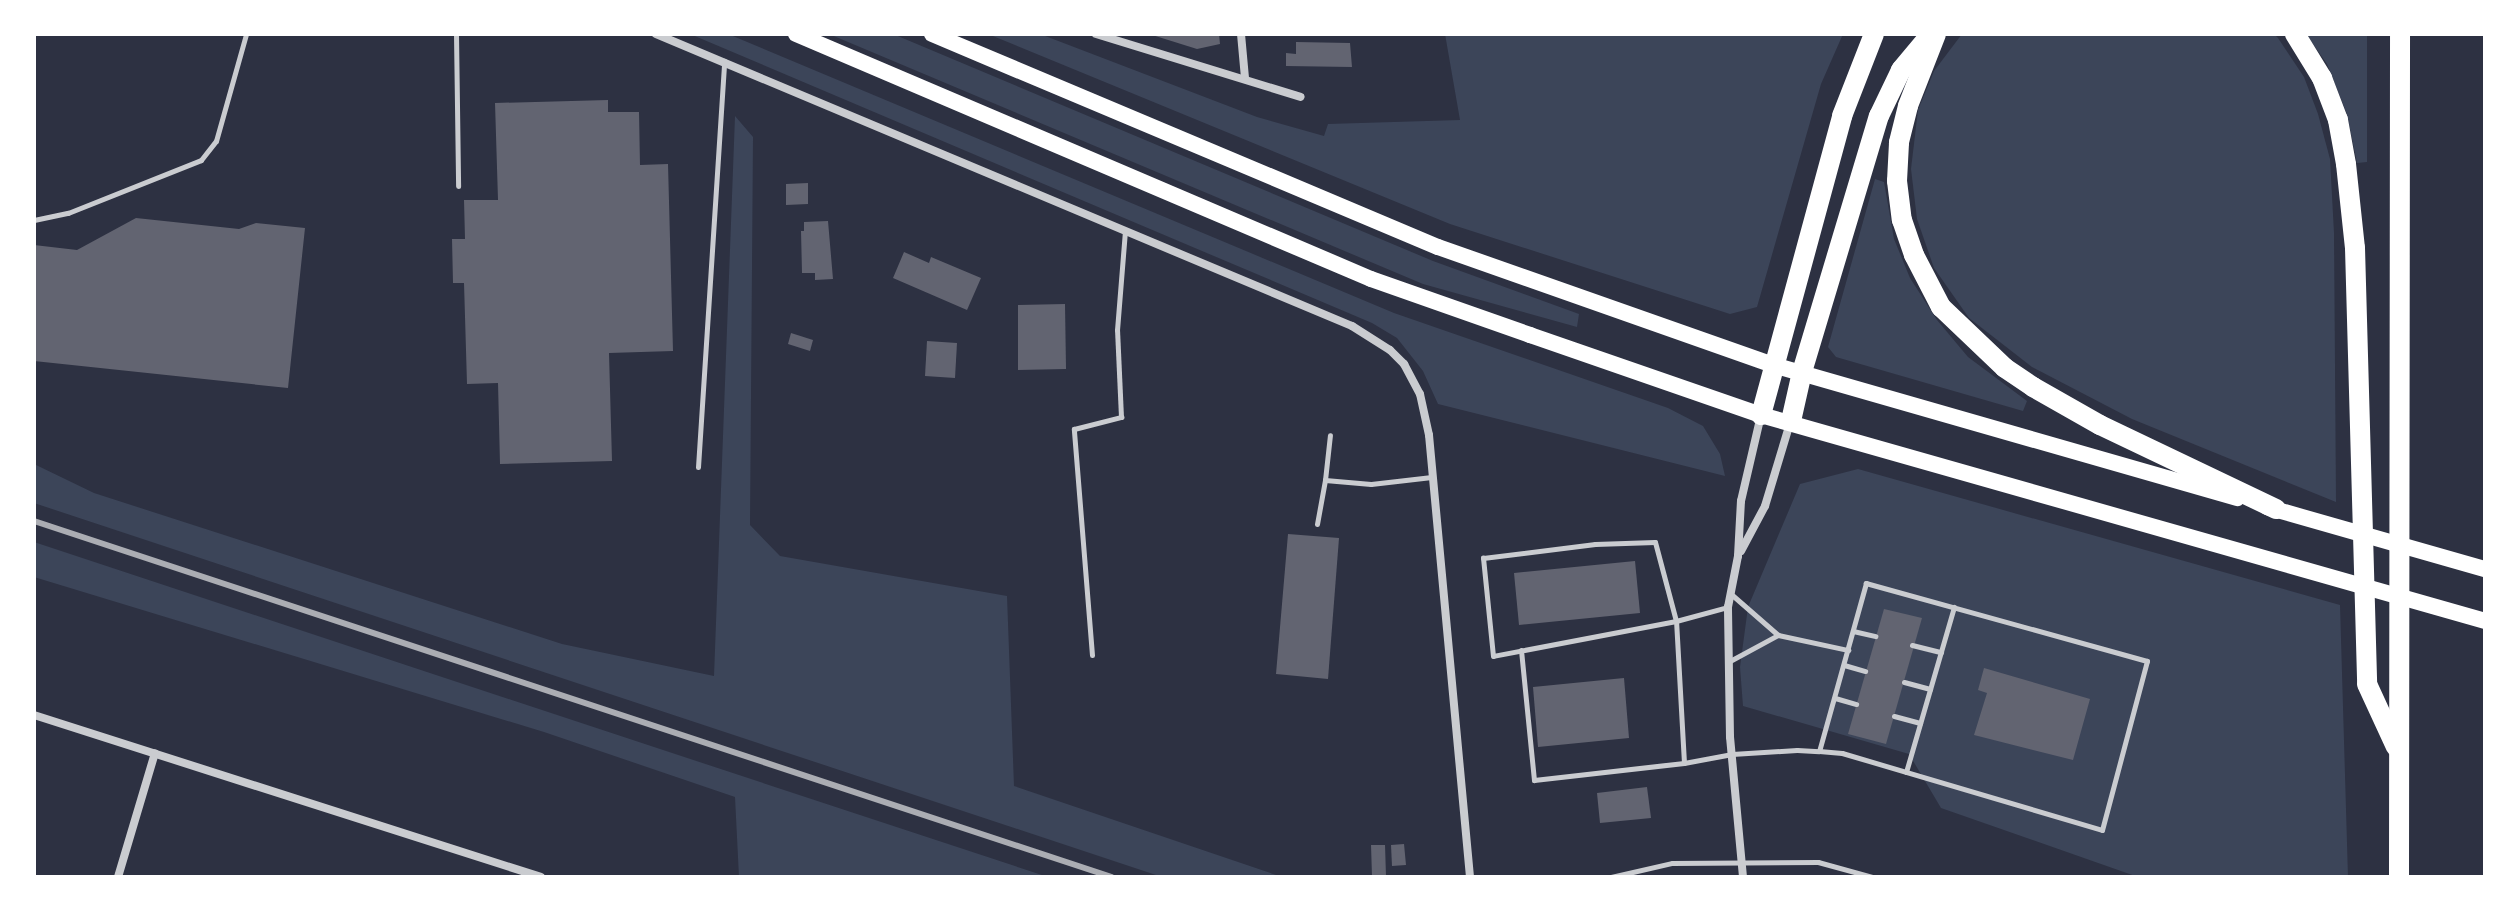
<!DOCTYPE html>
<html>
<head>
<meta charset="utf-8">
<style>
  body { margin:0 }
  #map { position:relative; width:2519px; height:911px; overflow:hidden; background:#2d3142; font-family:"Libre Baskerville",serif }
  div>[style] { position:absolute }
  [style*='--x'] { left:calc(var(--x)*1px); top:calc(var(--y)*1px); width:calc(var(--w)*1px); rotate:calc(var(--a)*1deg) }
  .green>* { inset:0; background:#3c4559 }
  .building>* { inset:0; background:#626471 }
  .service>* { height:5px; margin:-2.5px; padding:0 2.5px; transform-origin:2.5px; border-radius:2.5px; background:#caccd0 }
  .minor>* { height:8px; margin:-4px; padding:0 4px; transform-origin:4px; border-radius:4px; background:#caccd0 }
  .primary>* { height:16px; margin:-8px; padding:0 8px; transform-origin:8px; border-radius:8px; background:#fff }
  .motorway>* { height:20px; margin:-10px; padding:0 10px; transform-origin:10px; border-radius:10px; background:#fff }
  .rail>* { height:6px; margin:-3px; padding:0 3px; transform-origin:3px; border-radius:3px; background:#abadb3 }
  span { translate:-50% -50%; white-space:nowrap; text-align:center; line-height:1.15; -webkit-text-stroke:6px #fff; paint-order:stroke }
  .frame { position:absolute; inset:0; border:36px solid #fff; pointer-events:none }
</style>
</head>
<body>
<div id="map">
  <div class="green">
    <div style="clip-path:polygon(690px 34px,728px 34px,1394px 313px,1668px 408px,1703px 426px,1720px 454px,1725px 476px,1438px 404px,1423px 371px,1397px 338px,1372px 323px)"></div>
    <div style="clip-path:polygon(829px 34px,893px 34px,1433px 261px,1579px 314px,1577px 327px,1423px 284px)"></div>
    <div style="clip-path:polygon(988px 34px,1040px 34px,1257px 117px,1324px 136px,1328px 124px,1460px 120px,1445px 34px,1843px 34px,1821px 84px,1757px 307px,1730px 314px,1450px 224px)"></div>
    <div style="clip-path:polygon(1962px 34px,2274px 34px,2278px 38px,2304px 77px,2318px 114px,2330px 159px,2334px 233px,2336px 502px,2132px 419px,2032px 367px,1969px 318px,1934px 268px,1917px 219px,1911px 169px,1918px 110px,1934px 71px)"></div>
    <div style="clip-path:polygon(2306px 34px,2367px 34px,2367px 162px,2357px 163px,2347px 114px,2327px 64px)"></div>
    <div style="clip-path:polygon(735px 116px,753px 137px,750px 525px,780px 556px,1007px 596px,1014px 786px,1282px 877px,1162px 877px,34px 503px,34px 464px,94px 493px,562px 644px,714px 676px)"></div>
    <div style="clip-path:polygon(1875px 179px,1884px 182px,1894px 239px,1910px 278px,1937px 320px,1968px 357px,2027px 401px,2023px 411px,1836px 357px,1828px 347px)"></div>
    <div style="clip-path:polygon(1858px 469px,2340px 605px,2348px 877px,2138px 877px,1941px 808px,1909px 754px,1743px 706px,1740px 667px,1748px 607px,1800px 484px)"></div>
    <div style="clip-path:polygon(34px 542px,654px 747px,1048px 877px,739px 877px,735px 797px,544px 732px,34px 577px)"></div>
  </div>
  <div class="building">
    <div style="clip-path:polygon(1149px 34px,1219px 34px,1220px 44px,1197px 49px)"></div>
    <div style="clip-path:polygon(1296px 42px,1350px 43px,1352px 67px,1286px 66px,1286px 53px,1296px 54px)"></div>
    <div style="clip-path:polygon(608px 100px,608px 112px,639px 112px,640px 165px,668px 164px,673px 351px,609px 353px,612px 461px,500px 464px,498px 383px,467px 384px,464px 283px,453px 283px,452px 239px,465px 239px,464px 200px,498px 200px,495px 103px)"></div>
    <div style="clip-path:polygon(808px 183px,808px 204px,786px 205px,786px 184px)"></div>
    <div style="clip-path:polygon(136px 218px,239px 229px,256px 223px,305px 228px,288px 388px,34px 361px,34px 245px,77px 250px)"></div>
    <div style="clip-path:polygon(828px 221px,833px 279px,815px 280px,815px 273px,802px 273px,801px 231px,804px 231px,804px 222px)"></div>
    <div style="clip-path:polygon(904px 252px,929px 263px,931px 257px,981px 278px,967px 310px,893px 278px)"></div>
    <div style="clip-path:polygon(1065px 304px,1066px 369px,1018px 370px,1018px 305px)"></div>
    <div style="clip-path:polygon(791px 333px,813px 340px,810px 351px,788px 344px)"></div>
    <div style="clip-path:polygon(927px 341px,957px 343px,955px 378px,925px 376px)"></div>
    <div style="clip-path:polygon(1288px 534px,1339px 538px,1328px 679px,1276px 674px)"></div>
    <div style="clip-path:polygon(1635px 561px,1640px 613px,1519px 625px,1514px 573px)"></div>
    <div style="clip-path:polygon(1884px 609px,1922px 618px,1886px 744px,1848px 734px)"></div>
    <div style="clip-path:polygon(1984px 668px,2090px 699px,2073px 760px,1974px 735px,1987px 693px,1978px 690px)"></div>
    <div style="clip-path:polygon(1624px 678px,1629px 738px,1538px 747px,1533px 687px)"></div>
    <div style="clip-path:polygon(1647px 787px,1651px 818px,1600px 823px,1597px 793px)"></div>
    <div style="clip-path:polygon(1404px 844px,1406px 865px,1392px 866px,1391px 845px)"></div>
    <div style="clip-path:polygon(1371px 845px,1385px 845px,1386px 876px,1372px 876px)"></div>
  </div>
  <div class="service">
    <div style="--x:456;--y:34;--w:152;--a:89.2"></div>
    <div style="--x:34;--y:220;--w:35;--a:-12"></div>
    <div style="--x:68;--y:213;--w:143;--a:-21.7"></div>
    <div style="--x:201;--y:160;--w:24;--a:-52"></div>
    <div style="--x:216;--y:141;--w:111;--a:-74.3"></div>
    <div style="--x:698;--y:467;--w:407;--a:-86.3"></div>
    <div style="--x:1325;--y:480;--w:45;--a:-83.7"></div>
    <div style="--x:1317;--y:524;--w:45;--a:-79.7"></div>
    <div style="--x:1325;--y:480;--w:46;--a:5"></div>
    <div style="--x:1371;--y:484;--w:61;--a:-6.5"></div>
    <div style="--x:1731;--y:594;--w:62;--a:41.1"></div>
    <div style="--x:1778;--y:635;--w:72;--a:12.1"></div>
    <div style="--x:1853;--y:631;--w:23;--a:13"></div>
    <div style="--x:1912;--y:645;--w:30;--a:14"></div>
    <div style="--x:1521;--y:650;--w:131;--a:84.3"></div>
    <div style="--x:1534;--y:780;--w:151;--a:-6.5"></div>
    <div style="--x:1684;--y:763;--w:142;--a:-93.2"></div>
    <div style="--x:1676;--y:621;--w:186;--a:169.2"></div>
    <div style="--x:1493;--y:656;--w:99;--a:-95.8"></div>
    <div style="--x:1483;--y:558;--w:113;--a:-7.1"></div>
    <div style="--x:1595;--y:544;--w:60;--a:-1.9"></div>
    <div style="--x:1655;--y:542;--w:82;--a:75.1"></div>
    <div style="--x:1676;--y:621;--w:54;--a:-15.1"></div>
    <div style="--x:1092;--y:655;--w:227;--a:-94.6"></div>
    <div style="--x:1074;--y:429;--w:49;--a:-14.3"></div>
    <div style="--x:1121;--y:417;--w:87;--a:-92.6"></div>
    <div style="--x:1117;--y:330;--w:99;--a:-85.4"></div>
    <div style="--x:1728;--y:662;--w:57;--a:-28.4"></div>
    <div style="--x:1844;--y:665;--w:22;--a:16"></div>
    <div style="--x:1904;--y:682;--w:27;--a:15"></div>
    <div style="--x:1835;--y:698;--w:22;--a:16"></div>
    <div style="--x:1894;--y:716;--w:27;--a:15"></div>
    <div style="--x:1684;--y:763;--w:49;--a:-10.6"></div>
    <div style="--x:1732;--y:754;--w:65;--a:-3.5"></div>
    <div style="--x:1797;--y:750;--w:22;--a:3"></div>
    <div style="--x:1819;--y:751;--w:23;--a:5"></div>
    <div style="--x:1842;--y:753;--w:271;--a:16.5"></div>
    <div style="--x:2102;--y:830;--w:175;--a:-75.1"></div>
    <div style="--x:2147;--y:661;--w:292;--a:-164.5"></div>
    <div style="--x:1866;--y:583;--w:174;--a:105.6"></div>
    <div style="--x:1906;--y:772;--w:172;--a:-73.8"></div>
    <div style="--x:1611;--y:877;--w:63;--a:-12.9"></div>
    <div style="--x:1672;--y:863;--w:146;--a:-0.4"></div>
    <div style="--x:1818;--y:862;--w:57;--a:15.3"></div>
  </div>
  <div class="minor">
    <div style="--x:656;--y:34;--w:755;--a:22.76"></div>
    <div style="--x:1352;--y:326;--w:45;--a:32.3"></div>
    <div style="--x:1390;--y:350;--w:20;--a:45"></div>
    <div style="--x:1404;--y:364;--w:34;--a:62"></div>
    <div style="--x:1420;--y:394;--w:42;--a:77.6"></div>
    <div style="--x:1429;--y:435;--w:444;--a:84.7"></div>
    <div style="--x:1096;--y:34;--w:214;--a:17.1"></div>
    <div style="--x:1241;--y:34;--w:44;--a:84.8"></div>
    <div style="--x:1741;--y:551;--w:51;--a:-61.9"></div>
    <div style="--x:1765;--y:506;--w:87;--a:-73.2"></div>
    <div style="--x:34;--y:715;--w:532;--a:17.72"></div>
    <div style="--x:118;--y:877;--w:129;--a:-73.4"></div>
    <div style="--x:1743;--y:877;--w:141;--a:-95.3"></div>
    <div style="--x:1730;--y:737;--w:130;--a:-90.9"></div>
    <div style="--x:1728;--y:607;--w:52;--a:-78.9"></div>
    <div style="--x:1738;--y:556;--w:55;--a:-86.9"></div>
    <div style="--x:1741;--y:501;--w:88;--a:-76.9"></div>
  </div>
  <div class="primary">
    <div style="--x:796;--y:34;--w:625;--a:23.08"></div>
    <div style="--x:1371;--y:279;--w:169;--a:19.4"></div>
    <div style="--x:1530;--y:335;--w:244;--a:19.1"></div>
    <div style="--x:1761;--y:415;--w:753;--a:15.88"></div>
    <div style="--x:932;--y:34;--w:549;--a:22.83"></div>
    <div style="--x:1438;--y:247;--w:355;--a:19.4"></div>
    <div style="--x:1773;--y:365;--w:483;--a:16"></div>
    <div style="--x:2267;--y:507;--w:227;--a:15.9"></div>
  </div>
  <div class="motorway">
    <div style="--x:1936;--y:34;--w:77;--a:111.3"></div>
    <div style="--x:1908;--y:106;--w:38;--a:104"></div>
    <div style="--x:1899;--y:143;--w:38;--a:93"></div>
    <div style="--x:1897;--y:181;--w:39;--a:83"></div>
    <div style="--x:1902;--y:220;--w:37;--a:71"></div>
    <div style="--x:1914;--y:255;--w:59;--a:62.6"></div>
    <div style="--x:1941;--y:307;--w:88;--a:43.6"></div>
    <div style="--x:2005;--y:368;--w:34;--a:34"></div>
    <div style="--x:2033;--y:387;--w:77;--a:29.6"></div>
    <div style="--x:2100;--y:425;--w:195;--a:25.5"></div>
    <div style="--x:2295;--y:34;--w:52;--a:58.5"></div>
    <div style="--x:2322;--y:78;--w:45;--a:69.1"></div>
    <div style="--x:2338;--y:120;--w:45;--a:79.7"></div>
    <div style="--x:2346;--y:164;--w:84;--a:83.9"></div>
    <div style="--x:2355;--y:248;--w:436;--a:88.4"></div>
    <div style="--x:2367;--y:684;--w:69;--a:65.3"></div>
    <div style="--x:1761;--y:415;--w:310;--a:-74.8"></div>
    <div style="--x:1842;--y:116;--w:88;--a:-68.7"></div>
    <div style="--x:1791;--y:421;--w:50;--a:-77.3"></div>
    <div style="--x:1802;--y:372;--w:267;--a:-73.3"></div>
    <div style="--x:1879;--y:116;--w:51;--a:-64.4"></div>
    <div style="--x:1901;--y:70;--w:47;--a:-50.2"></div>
    <div style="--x:2399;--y:877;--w:843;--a:-89.93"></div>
  </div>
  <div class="rail">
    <div style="--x:34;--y:521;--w:1135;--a:18.28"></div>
  </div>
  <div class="frame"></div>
</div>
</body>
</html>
